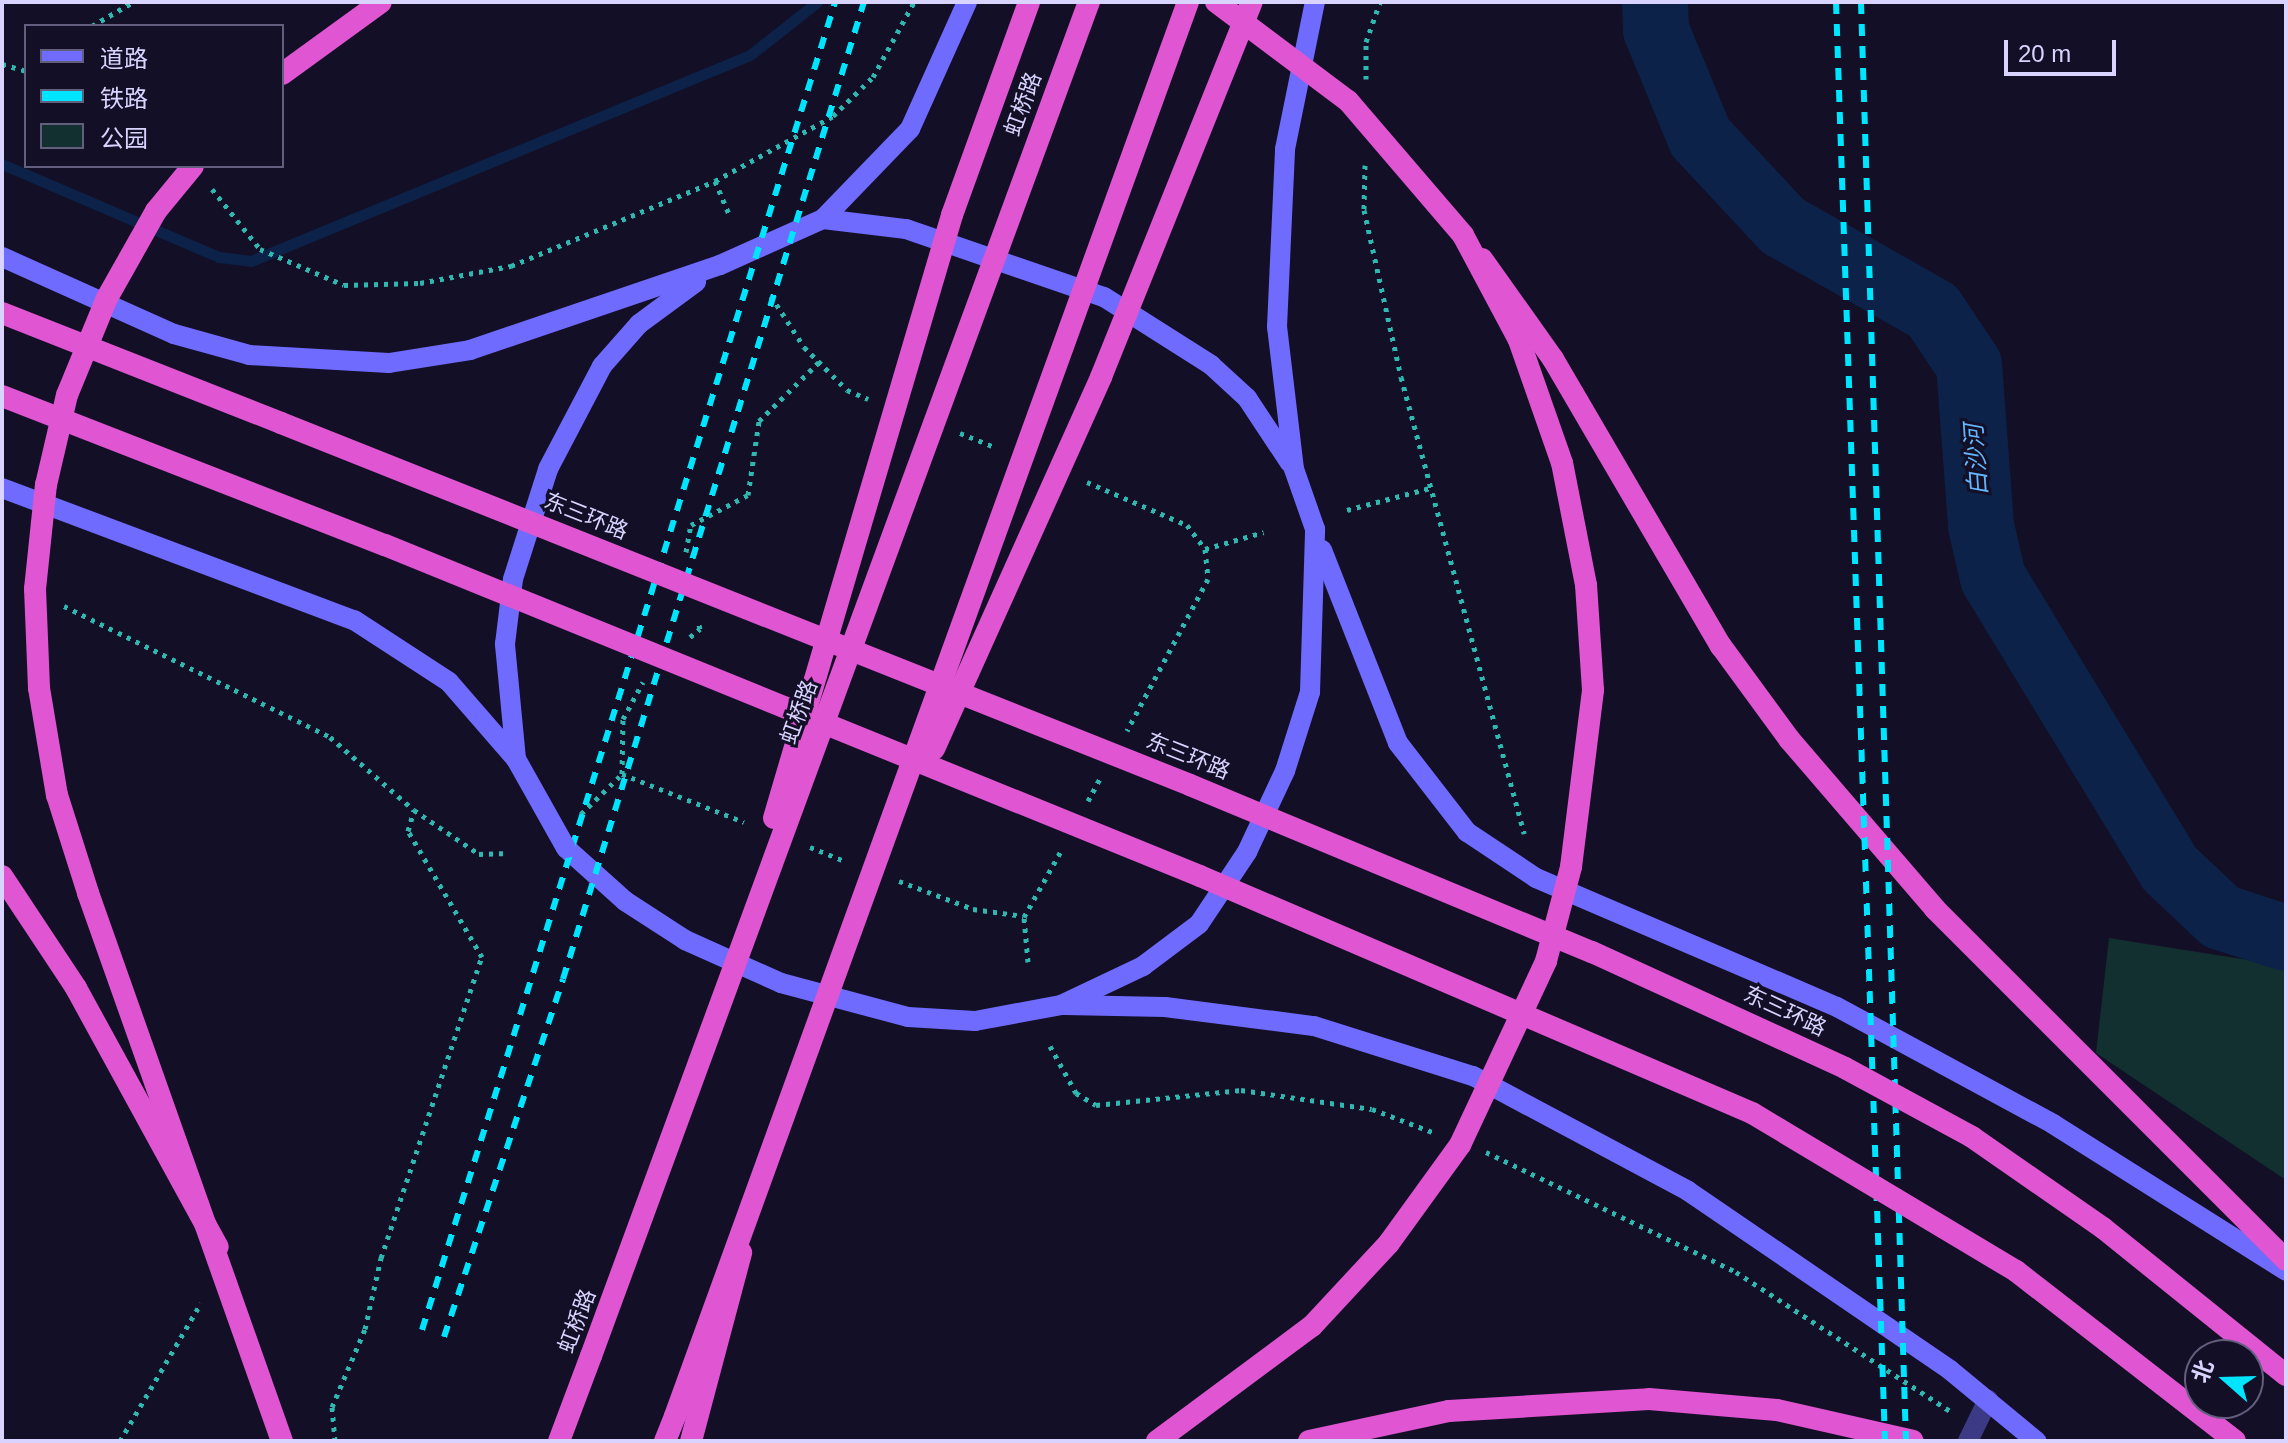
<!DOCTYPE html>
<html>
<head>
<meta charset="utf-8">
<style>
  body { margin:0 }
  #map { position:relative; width:2288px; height:1443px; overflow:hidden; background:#130f26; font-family:Helvetica,"Noto Sans SC",sans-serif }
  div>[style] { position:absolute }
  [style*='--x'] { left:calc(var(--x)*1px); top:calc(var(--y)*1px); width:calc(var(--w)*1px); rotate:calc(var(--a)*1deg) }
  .green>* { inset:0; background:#12302f }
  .stream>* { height:11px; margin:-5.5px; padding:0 5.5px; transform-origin:5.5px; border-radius:5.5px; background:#0c2248 }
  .river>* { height:66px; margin:-33px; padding:0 33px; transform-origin:33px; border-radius:33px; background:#0c2248 }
  .path>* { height:5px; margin-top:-2.5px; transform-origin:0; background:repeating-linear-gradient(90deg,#2fb8b0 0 4px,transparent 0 10px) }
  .minor>* { height:20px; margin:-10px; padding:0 10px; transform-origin:10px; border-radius:10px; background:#3d3a85 }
  .secondary>* { height:20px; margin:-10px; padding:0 10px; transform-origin:10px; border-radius:10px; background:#6f6bff }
  .trunk>* { height:22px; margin:-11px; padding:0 11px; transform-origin:11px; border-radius:11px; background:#e055d1 }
  .rail>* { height:6px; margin-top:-3px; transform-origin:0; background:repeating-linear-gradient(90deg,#00e5ff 0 12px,transparent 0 22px) }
  .secondary-bridge>* { height:20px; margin:-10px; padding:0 10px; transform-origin:10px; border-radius:10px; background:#6f6bff }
  .trunk-bridge>* { height:22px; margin:-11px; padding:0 11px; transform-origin:11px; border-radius:11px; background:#e055d1 }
  span { translate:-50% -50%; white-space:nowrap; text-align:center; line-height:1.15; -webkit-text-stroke:6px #130f26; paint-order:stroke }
  .street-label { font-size:22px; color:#d9d4ff }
  .water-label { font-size:24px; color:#62b6ff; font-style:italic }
  .frame { position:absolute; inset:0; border:4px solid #d9d4ff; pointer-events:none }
  .legend { position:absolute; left:24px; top:24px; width:260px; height:144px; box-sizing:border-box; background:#130f26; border:2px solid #625e7d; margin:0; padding:10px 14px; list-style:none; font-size:24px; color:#d9d4ff }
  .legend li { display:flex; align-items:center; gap:16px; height:40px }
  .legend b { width:40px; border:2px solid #625e7d }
  .north { position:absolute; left:2184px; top:1339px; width:80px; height:80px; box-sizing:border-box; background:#130f26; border:2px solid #625e7d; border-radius:50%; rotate:290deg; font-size:22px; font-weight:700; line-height:32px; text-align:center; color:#d9d4ff }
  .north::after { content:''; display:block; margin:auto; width:28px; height:36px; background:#00e5ff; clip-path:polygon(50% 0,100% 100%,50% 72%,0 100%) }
  .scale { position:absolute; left:2004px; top:40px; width:112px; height:36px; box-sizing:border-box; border:4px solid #d9d4ff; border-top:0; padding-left:10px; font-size:24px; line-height:28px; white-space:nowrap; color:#d9d4ff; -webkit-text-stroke:6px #130f26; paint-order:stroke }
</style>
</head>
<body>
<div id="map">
  <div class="green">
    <div style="clip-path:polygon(2109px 938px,2286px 966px,2286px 1180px,2096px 1053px)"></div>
  </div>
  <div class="stream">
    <div style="--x:2;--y:164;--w:236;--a:23.2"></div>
    <div style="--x:219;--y:257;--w:32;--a:7"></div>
    <div style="--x:251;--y:261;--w:540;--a:-22.43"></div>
    <div style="--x:750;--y:55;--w:85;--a:-38.3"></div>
  </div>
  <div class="river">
    <div style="--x:1655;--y:2;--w:28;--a:88"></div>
    <div style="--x:1656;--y:30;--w:116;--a:67.6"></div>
    <div style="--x:1700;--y:137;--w:122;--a:47"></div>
    <div style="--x:1783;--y:226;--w:172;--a:29.5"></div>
    <div style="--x:1933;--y:311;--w:65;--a:56.3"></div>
    <div style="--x:1969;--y:365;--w:161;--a:85.7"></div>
    <div style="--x:1981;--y:526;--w:53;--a:77"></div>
    <div style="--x:1993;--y:578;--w:339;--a:58.7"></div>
    <div style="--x:2169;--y:868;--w:71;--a:43.3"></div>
    <div style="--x:2221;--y:917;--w:68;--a:17.9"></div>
  </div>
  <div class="path">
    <div style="--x:92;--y:26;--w:48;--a:-30.3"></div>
    <div style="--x:2;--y:64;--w:25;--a:16"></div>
    <div style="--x:1366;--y:79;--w:37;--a:-90"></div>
    <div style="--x:1366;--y:42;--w:42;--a:-70.7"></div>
    <div style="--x:1365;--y:165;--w:45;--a:91.3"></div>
    <div style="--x:1364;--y:210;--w:171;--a:77.5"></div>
    <div style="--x:1401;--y:377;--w:473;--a:74.9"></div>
    <div style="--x:715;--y:181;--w:38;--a:67"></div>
    <div style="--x:212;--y:189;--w:77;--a:51.3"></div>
    <div style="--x:260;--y:249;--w:91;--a:23.2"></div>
    <div style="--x:344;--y:285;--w:76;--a:-1.5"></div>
    <div style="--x:420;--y:283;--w:93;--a:-10.6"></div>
    <div style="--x:511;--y:266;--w:221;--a:-22.6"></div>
    <div style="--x:715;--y:181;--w:135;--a:-28.8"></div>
    <div style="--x:833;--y:116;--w:56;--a:-44.3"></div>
    <div style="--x:873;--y:77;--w:85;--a:-61.3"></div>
    <div style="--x:771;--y:296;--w:61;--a:57.1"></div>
    <div style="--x:804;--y:347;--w:61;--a:45"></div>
    <div style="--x:847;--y:390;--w:23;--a:23"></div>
    <div style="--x:960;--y:433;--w:38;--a:22"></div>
    <div style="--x:1087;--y:482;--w:109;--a:23.3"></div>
    <div style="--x:1187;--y:525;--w:30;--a:53"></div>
    <div style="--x:1205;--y:549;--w:30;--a:84"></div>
    <div style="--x:1208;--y:579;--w:172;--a:118.1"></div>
    <div style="--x:1347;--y:510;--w:86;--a:-14.8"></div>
    <div style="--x:1205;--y:549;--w:61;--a:-16.1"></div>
    <div style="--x:686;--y:552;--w:27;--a:-80"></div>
    <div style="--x:691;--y:525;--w:64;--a:-27.8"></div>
    <div style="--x:748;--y:495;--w:75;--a:-81.5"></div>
    <div style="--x:759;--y:421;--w:84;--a:-44.5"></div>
    <div style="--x:64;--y:606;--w:297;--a:26.2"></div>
    <div style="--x:330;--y:737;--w:111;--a:41"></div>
    <div style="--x:690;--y:637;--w:13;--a:-39"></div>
    <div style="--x:700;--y:629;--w:9;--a:-103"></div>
    <div style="--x:622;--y:774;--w:131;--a:21.5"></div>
    <div style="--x:1088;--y:801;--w:26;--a:-62"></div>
    <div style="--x:581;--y:814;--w:57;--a:-44.3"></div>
    <div style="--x:622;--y:774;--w:55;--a:-89"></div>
    <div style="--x:623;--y:719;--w:42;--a:-61.6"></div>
    <div style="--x:810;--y:847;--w:38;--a:22"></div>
    <div style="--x:899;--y:881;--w:79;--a:20.7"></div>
    <div style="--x:973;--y:909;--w:51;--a:7.8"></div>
    <div style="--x:1028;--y:962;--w:45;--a:-95.1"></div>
    <div style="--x:1024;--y:917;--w:78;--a:-60.8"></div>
    <div style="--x:1050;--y:1046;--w:54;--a:61"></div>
    <div style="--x:1076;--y:1093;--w:23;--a:31"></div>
    <div style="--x:1096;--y:1105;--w:146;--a:-5.9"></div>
    <div style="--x:1241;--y:1090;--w:132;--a:8.3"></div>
    <div style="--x:1372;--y:1109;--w:67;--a:20.9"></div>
    <div style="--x:1486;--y:1152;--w:277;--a:25.6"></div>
    <div style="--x:1736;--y:1272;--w:255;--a:33"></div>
    <div style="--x:120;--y:1441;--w:160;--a:-59.6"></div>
    <div style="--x:335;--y:1441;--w:34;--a:-95"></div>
    <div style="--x:332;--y:1407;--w:85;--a:-67.1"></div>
    <div style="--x:365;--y:1329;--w:73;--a:-77.3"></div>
    <div style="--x:381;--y:1258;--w:317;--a:-71.5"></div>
    <div style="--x:482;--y:957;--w:146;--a:-120.4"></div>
    <div style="--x:408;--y:831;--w:22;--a:-74"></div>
    <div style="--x:414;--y:810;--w:78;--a:34.1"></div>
    <div style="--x:479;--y:854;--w:30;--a:-2"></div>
  </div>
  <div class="minor">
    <div style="--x:1968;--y:1441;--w:46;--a:-64"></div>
  </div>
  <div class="secondary">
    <div style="--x:823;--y:219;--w:84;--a:6.9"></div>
    <div style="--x:906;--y:229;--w:209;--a:19"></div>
    <div style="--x:1104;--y:297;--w:127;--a:32.4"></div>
    <div style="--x:1211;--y:365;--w:49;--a:42.5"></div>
    <div style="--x:1247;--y:398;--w:78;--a:56.5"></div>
    <div style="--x:2;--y:257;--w:188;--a:24.1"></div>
    <div style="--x:174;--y:334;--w:78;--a:15.6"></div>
    <div style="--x:249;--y:355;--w:140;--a:3.3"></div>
    <div style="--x:389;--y:363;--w:82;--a:-9.1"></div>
    <div style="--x:470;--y:350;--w:264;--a:-18.8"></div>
    <div style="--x:720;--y:265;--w:113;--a:-24.1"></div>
    <div style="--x:823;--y:219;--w:125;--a:-46"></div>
    <div style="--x:910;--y:129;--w:139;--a:-65.8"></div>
    <div style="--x:2;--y:488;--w:376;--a:20.6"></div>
    <div style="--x:354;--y:620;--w:113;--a:33.1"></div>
    <div style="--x:449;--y:682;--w:102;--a:49"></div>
    <div style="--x:1322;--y:550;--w:207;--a:68.5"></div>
    <div style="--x:1398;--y:743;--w:113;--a:52.2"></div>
    <div style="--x:1467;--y:832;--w:83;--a:33.7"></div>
    <div style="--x:1536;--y:878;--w:327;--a:23.2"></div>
    <div style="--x:1837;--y:1007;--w:246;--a:28.4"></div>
    <div style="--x:2053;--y:1124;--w:275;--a:32.2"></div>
    <div style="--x:516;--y:759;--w:116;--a:-95.5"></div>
    <div style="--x:505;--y:644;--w:65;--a:-83"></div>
    <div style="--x:513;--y:579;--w:115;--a:-72.3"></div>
    <div style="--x:548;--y:469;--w:116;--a:-62.3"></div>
    <div style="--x:602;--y:366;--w:56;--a:-48.6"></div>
    <div style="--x:639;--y:324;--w:71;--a:-36.4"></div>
    <div style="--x:566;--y:848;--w:79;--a:41.9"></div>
    <div style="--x:625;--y:901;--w:72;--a:33"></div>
    <div style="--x:685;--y:940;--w:105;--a:24.1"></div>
    <div style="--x:781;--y:983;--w:131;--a:15"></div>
    <div style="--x:908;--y:1017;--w:67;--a:3.4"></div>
    <div style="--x:975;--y:1021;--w:87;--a:-10.5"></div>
    <div style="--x:1061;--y:1005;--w:91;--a:-25.4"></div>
    <div style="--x:1143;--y:966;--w:70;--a:-36.9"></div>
    <div style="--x:1199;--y:924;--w:87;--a:-56.3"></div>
    <div style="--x:1247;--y:852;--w:89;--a:-64.9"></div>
    <div style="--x:1285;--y:771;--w:83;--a:-72.4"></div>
    <div style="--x:1310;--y:692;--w:163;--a:-88.2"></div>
    <div style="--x:1315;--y:529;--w:64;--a:-109.3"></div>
    <div style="--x:1294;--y:469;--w:143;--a:-96.8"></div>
    <div style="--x:1277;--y:327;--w:178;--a:-87.4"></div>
    <div style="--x:1285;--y:149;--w:150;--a:-78.5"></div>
    <div style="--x:1065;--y:1005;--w:100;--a:1.1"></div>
    <div style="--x:1165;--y:1007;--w:150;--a:7.3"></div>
    <div style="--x:1314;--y:1026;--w:167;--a:17.5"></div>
    <div style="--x:1473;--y:1076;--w:244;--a:28.1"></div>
    <div style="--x:1688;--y:1191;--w:317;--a:34.3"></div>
    <div style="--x:1950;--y:1370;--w:112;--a:39.5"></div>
  </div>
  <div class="trunk">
    <div style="--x:282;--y:74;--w:122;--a:-36"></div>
    <div style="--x:1482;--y:259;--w:123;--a:54.6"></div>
    <div style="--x:1553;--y:359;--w:333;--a:59.7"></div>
    <div style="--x:1721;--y:646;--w:115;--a:53.8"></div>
    <div style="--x:1789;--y:739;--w:224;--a:49.3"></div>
    <div style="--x:1935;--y:909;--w:496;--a:45"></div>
    <div style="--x:2;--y:313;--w:300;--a:21.5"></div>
    <div style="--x:2;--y:396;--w:411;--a:21.3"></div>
    <div style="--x:39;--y:688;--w:109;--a:80.5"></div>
    <div style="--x:57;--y:795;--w:103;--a:72.4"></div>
    <div style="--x:88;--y:893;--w:581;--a:70.51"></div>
    <div style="--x:559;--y:1441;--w:91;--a:-69.4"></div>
    <div style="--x:665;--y:1441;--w:27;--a:-68"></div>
    <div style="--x:691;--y:1441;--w:195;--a:-75.1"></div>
    <div style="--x:1309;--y:1441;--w:143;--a:-12.1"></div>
    <div style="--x:1449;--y:1411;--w:200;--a:-3.4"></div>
    <div style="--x:1649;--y:1399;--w:128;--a:4.9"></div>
    <div style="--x:1777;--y:1410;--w:139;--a:12.8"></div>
  </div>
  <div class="rail">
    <div style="--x:1836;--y:2;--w:1440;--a:88.05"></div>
    <div style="--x:1861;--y:2;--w:1440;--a:88.21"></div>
    <div style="--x:422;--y:1330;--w:1391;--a:-72.72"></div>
    <div style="--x:444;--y:1337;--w:377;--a:-71.6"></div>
    <div style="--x:563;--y:979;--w:1022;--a:-72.88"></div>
  </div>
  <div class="secondary-bridge">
    <div style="--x:516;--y:759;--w:102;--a:60.7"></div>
  </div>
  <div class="trunk-bridge">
    <div style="--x:281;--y:423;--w:978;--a:21.71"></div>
    <div style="--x:1190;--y:785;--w:435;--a:22.6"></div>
    <div style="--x:1592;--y:952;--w:278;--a:24.6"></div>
    <div style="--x:1845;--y:1068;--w:145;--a:28.5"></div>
    <div style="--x:1972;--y:1137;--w:160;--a:34.8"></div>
    <div style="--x:2103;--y:1228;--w:235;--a:38.8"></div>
    <div style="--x:385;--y:545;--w:880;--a:22.1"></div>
    <div style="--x:1200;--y:876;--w:601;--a:23.24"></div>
    <div style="--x:1752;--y:1113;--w:308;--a:30.9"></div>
    <div style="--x:2016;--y:1271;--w:277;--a:37.8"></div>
    <div style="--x:39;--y:688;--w:99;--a:-92.3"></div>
    <div style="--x:35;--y:589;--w:105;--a:-84"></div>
    <div style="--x:46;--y:485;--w:92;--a:-76.9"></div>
    <div style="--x:67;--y:395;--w:105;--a:-67.6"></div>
    <div style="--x:107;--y:298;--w:100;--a:-60.6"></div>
    <div style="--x:156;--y:211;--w:58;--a:-50.6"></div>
    <div style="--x:934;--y:749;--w:408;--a:-65.8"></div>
    <div style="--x:1101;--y:377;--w:404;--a:-68.1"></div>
    <div style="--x:774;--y:818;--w:629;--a:-73.55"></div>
    <div style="--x:952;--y:215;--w:226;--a:-70.1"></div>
    <div style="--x:2;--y:876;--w:134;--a:56.5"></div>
    <div style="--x:76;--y:988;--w:295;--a:61.3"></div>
    <div style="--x:591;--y:1356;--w:1443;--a:-69.81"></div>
    <div style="--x:675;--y:1416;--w:1504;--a:-70.06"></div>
    <div style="--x:1157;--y:1441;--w:193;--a:-36.6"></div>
    <div style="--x:1312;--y:1326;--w:113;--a:-47.1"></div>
    <div style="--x:1389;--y:1243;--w:121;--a:-54.1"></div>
    <div style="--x:1460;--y:1145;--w:203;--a:-64.9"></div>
    <div style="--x:1546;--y:961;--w:97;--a:-75.1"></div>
    <div style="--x:1571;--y:867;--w:178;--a:-82.9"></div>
    <div style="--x:1593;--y:690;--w:105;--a:-93.8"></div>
    <div style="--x:1586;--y:585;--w:124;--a:-101.1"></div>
    <div style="--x:1562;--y:463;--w:130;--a:-109.3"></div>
    <div style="--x:1519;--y:340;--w:119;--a:-118.1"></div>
    <div style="--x:1463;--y:235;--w:177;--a:-130.6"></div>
    <div style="--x:1348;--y:101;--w:165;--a:-143.1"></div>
  </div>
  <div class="street-label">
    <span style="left:1023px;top:104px;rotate:-70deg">虹桥路</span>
    <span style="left:586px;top:516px;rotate:22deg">东三环路</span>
    <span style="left:799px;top:712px;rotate:-70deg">虹桥路</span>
    <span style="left:1188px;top:756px;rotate:22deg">东三环路</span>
    <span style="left:1785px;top:1011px;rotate:25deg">东三环路</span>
    <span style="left:577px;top:1321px;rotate:-69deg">虹桥路</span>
  </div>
  <div class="water-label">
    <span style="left:1976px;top:460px;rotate:-94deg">白沙河</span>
  </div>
  <div class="frame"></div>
  <ul class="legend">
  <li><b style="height:10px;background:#6f6bff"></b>道路</li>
  <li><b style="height:10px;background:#00e5ff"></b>铁路</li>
  <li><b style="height:22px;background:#12302f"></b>公园</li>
  </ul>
  <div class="north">北</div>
  <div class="scale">20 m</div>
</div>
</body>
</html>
